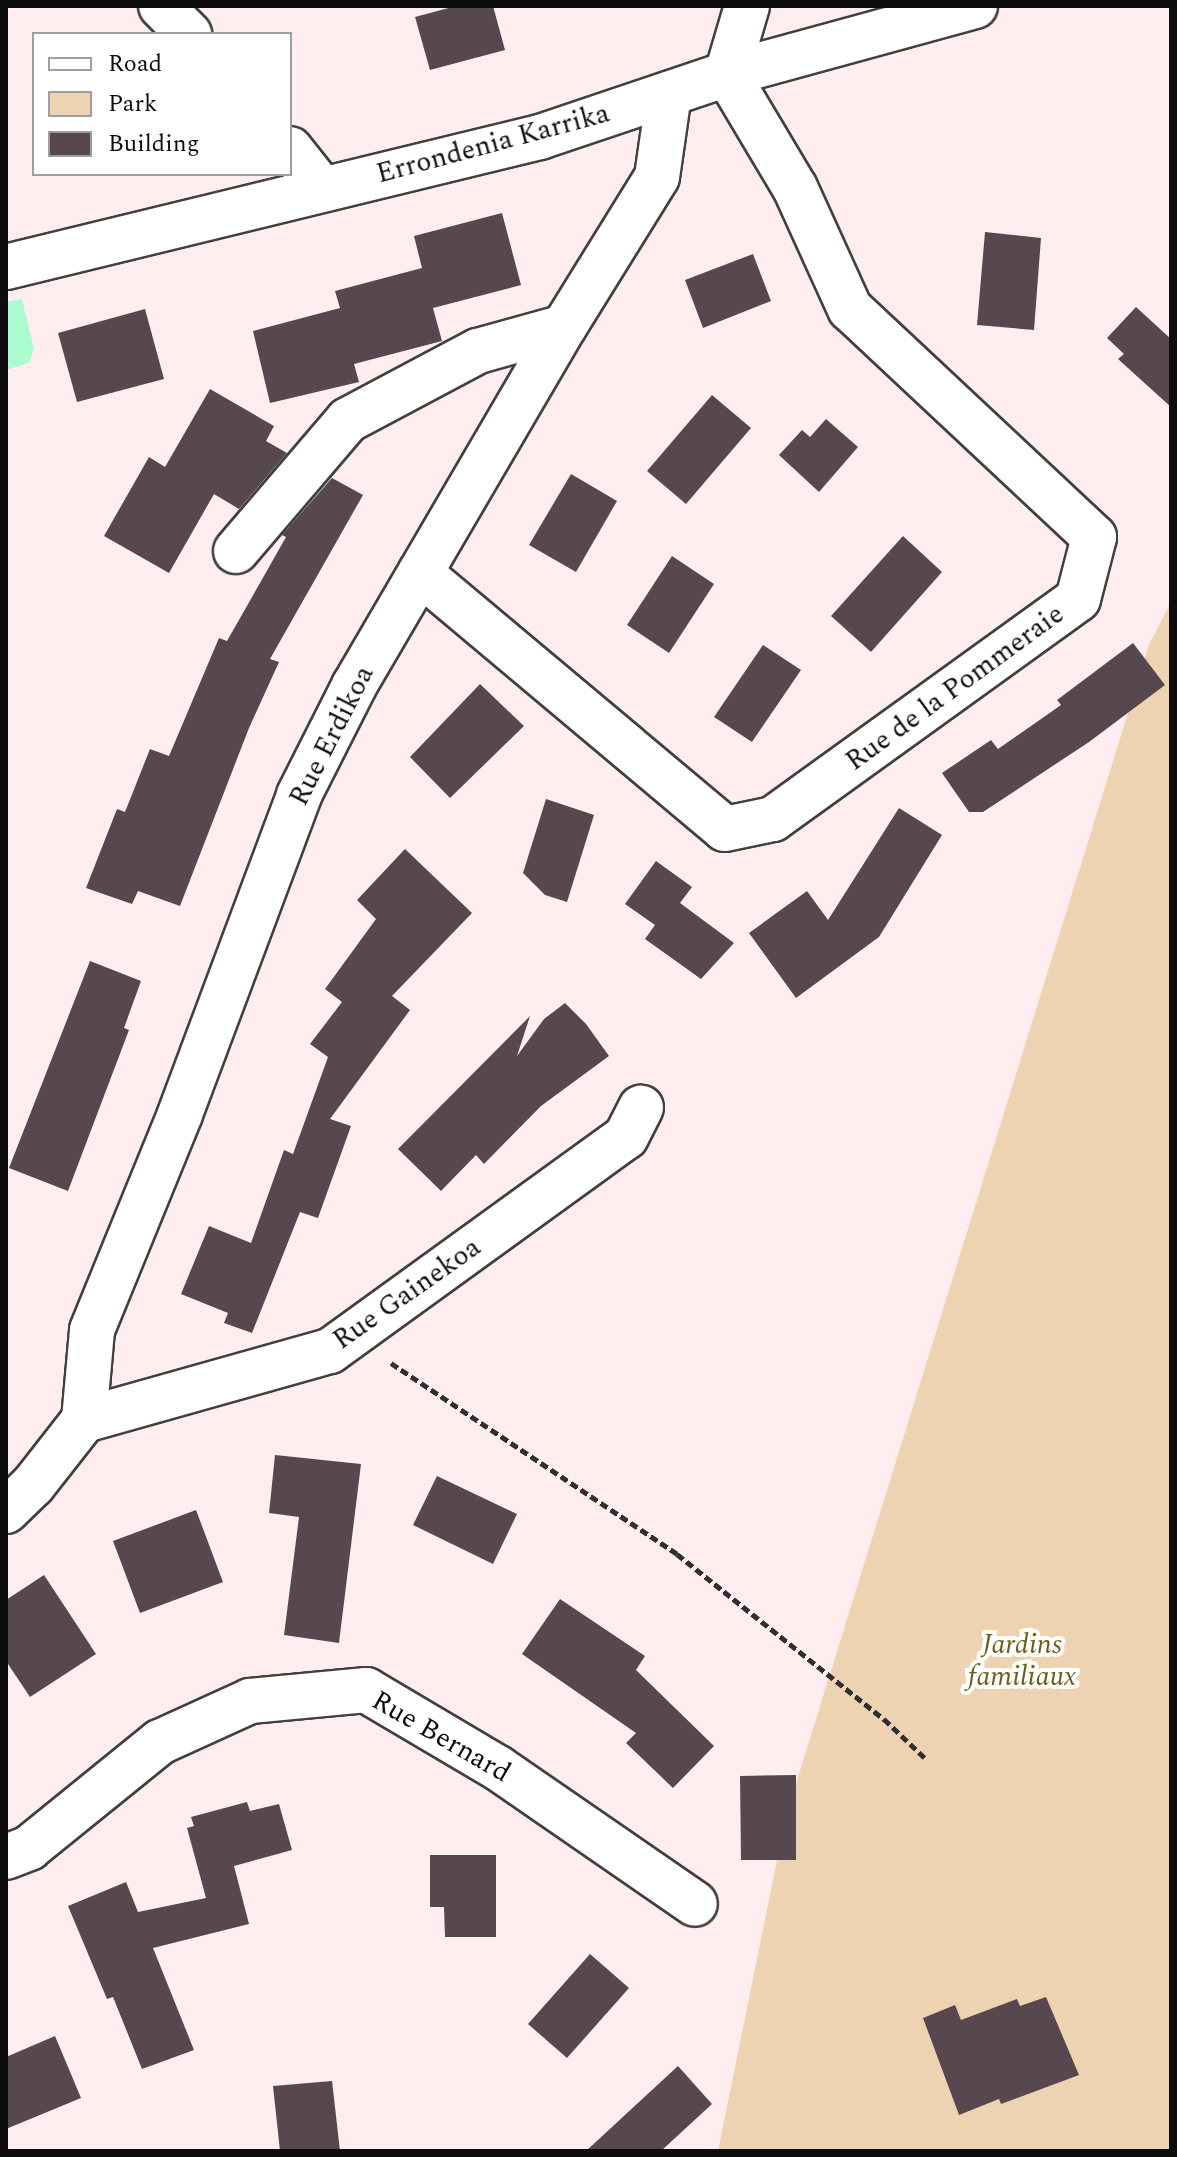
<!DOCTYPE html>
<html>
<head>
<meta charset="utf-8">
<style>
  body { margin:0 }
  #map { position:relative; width:1177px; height:2157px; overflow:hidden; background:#ffedef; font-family:Spectral,serif }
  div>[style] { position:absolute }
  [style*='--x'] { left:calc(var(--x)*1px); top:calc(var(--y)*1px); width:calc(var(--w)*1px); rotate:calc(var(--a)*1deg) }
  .green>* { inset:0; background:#eed3b2 }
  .water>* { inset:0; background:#acfccf }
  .building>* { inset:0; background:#574850 }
  .path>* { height:5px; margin-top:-2.5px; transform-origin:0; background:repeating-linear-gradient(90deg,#2f2f2f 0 8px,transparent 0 12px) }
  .roads { filter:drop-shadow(2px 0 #404040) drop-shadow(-2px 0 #404040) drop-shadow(0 2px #404040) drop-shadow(0 -2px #404040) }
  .minor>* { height:44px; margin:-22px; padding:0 22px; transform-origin:22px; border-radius:22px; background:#fff }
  span { translate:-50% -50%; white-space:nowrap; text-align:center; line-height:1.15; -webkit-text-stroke:8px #fff; paint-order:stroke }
  .street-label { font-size:28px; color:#0d0d0d }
  .park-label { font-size:28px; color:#6b5f17; font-style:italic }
  .frame { position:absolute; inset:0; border:8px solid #0d0d0d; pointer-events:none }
  .legend { position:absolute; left:32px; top:32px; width:260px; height:144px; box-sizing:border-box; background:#fff; border:2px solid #9e9e9e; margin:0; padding:10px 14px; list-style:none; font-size:24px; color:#0d0d0d }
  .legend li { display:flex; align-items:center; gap:16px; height:40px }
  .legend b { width:40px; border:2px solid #9e9e9e }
</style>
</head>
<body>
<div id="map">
  <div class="green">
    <div style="clip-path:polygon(1171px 602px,1171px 2151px,718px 2151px,786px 1816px,1149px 645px)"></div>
  </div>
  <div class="water">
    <div style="clip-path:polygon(22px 299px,34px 349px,29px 363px,6px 370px,6px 302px)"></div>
  </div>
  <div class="building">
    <div style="clip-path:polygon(456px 6px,493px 6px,505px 50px,430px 70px,415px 17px)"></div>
    <div style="clip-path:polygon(502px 213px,521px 285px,433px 308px,442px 341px,354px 364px,359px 382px,270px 403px,253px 331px,340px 308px,335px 291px,422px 268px,414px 236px)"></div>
    <div style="clip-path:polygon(985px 232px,1041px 238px,1034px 330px,977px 325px)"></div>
    <div style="clip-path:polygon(753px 254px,771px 301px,703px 328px,685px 280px)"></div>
    <div style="clip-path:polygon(1136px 307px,1171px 339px,1171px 407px,1118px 359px,1124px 354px,1107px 338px)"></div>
    <div style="clip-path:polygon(145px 309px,164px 379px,77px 402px,58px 333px)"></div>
    <div style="clip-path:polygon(210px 389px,274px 426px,266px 441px,287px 453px,239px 509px,214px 494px,169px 573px,104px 536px,149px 457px,165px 467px)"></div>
    <div style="clip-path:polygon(712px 395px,751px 428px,686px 504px,647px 471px)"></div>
    <div style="clip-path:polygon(826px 419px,858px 447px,819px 492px,779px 455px,802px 430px,810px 437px)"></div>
    <div style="clip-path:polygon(571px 474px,617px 501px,576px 572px,529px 545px)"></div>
    <div style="clip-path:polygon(332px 478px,363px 495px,270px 659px,279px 662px,249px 728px,180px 906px,138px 891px,132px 904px,86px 888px,117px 809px,125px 812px,150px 749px,169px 756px,219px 638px,227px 641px,286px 537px,282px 535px)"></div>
    <div style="clip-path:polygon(903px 536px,942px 572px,871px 652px,831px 616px)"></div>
    <div style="clip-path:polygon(672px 556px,714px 584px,669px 653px,627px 625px)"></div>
    <div style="clip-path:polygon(1133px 643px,1165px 685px,1089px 742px,983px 812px,969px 812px,942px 773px,991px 740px,998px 749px,1061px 705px,1057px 700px)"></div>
    <div style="clip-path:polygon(763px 645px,801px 670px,752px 742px,714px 717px)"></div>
    <div style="clip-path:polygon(480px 684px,524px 726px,450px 798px,410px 757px)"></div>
    <div style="clip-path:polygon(546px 799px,594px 815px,567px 902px,545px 895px,523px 873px)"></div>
    <div style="clip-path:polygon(899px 808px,942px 835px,879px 937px,796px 998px,749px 933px,807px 891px,828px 920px)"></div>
    <div style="clip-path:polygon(405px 849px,472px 913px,392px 996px,410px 1010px,330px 1119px,351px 1126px,318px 1218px,300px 1212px,252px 1333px,224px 1323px,228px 1313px,181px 1294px,209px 1226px,251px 1243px,284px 1150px,293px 1154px,328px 1057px,310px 1044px,342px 1002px,325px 989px,376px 919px,357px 900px)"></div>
    <div style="clip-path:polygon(656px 861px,692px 887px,680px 903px,734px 943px,701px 979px,645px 939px,655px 925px,625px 904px)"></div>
    <div style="clip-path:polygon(90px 961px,141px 981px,124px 1028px,129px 1030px,68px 1191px,9px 1168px)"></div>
    <div style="clip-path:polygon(565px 1003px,586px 1024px,609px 1056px,541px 1106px,484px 1164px,476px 1155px,441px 1191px,398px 1149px,530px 1016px,517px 1056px,544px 1019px)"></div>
    <div style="clip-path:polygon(275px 1455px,361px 1464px,339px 1643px,284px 1635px,299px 1517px,269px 1513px)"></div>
    <div style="clip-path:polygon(437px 1476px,517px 1514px,493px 1564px,413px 1525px)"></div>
    <div style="clip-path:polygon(196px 1510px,223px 1582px,140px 1613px,113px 1541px)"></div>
    <div style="clip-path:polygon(44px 1575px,96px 1654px,30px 1697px,6px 1661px,6px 1600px)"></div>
    <div style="clip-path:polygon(560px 1599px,645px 1656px,636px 1670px,714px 1746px,673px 1788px,626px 1743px,636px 1733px,522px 1654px)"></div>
    <div style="clip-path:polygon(796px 1775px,796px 1860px,741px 1860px,740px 1776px)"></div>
    <div style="clip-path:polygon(247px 1802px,250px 1811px,279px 1804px,292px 1850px,234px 1866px,249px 1924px,153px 1948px,194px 2050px,142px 2069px,113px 1997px,107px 1999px,68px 1906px,126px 1882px,138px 1912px,206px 1898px,187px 1828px,194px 1826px,191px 1817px)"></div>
    <div style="clip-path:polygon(430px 1855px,496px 1855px,496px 1937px,445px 1937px,444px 1907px,430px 1907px)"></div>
    <div style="clip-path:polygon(590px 1954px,629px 1988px,567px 2058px,528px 2024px)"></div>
    <div style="clip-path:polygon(1046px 1997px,1079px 2075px,1001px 2104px,999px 2099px,959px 2115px,923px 2018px,955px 2005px,961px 2020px,1017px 1999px,1020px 2006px)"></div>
    <div style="clip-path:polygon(55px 2036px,81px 2098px,6px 2129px,6px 2057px)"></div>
    <div style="clip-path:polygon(678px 2066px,712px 2104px,661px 2151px,586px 2151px)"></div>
    <div style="clip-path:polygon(332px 2081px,340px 2151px,280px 2151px,273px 2086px)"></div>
  </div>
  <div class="path">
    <div style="--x:391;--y:1363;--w:344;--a:33.7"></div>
    <div style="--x:677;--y:1554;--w:265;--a:38.6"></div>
    <div style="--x:884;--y:1719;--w:58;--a:43.6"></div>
  </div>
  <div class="roads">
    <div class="minor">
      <div style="--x:161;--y:6;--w:40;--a:45"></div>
      <div style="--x:290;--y:149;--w:50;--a:51.5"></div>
      <div style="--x:6;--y:267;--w:550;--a:-13.68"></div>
      <div style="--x:540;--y:137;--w:197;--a:-18.6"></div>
      <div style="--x:727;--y:74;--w:257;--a:-15.3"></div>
      <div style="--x:236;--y:551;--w:172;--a:-49.5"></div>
      <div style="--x:348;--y:420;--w:147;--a:-28"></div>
      <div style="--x:478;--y:351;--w:89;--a:-15.6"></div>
      <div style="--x:420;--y:573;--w:398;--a:40"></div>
      <div style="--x:725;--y:829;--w:49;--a:-11.8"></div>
      <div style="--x:773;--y:819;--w:376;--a:-35.8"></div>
      <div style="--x:1078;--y:599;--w:64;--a:-75.5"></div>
      <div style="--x:1094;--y:537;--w:334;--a:-136.9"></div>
      <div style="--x:850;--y:309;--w:133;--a:-114.4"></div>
      <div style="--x:795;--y:188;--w:133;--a:-120.8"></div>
      <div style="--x:727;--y:74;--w:71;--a:-73.6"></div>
      <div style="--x:84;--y:1420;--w:90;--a:-84.9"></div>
      <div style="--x:92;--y:1330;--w:233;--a:-67.8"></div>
      <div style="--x:180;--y:1114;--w:340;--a:-69.5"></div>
      <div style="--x:299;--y:795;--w:122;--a:-63.2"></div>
      <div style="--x:354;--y:686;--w:416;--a:-59.7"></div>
      <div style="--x:564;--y:327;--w:176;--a:-58.2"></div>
      <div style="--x:657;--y:177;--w:84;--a:-81.8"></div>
      <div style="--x:84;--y:1420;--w:255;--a:-15.7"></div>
      <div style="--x:330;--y:1351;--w:365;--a:-35.9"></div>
      <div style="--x:626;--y:1137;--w:33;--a:-63"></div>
      <div style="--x:6;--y:1511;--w:37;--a:-44"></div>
      <div style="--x:33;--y:1485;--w:83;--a:-51.9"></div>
      <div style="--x:6;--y:1857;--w:25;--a:-21"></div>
      <div style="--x:29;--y:1848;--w:169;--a:-39"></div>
      <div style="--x:160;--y:1742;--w:99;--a:-24.5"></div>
      <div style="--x:250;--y:1701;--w:117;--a:-5.4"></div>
      <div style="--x:366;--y:1690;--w:153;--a:30.6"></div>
      <div style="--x:498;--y:1768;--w:239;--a:34.6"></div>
    </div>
  </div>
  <div class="street-label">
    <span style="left:493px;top:144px;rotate:-15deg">Errondenia Karrika</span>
    <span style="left:955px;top:688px;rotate:-36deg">Rue de la Pommeraie</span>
    <span style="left:332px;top:736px;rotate:-63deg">Rue Erdikoa</span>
    <span style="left:407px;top:1294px;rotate:-35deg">Rue Gainekoa</span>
    <span style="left:441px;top:1737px;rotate:30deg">Rue Bernard</span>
  </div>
  <div class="park-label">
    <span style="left:1022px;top:1661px">Jardins<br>familiaux</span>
  </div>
  <div class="frame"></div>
  <ul class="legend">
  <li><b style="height:10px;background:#fff"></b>Road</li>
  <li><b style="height:22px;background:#eed3b2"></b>Park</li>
  <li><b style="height:22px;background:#574850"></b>Building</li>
  </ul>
</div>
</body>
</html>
